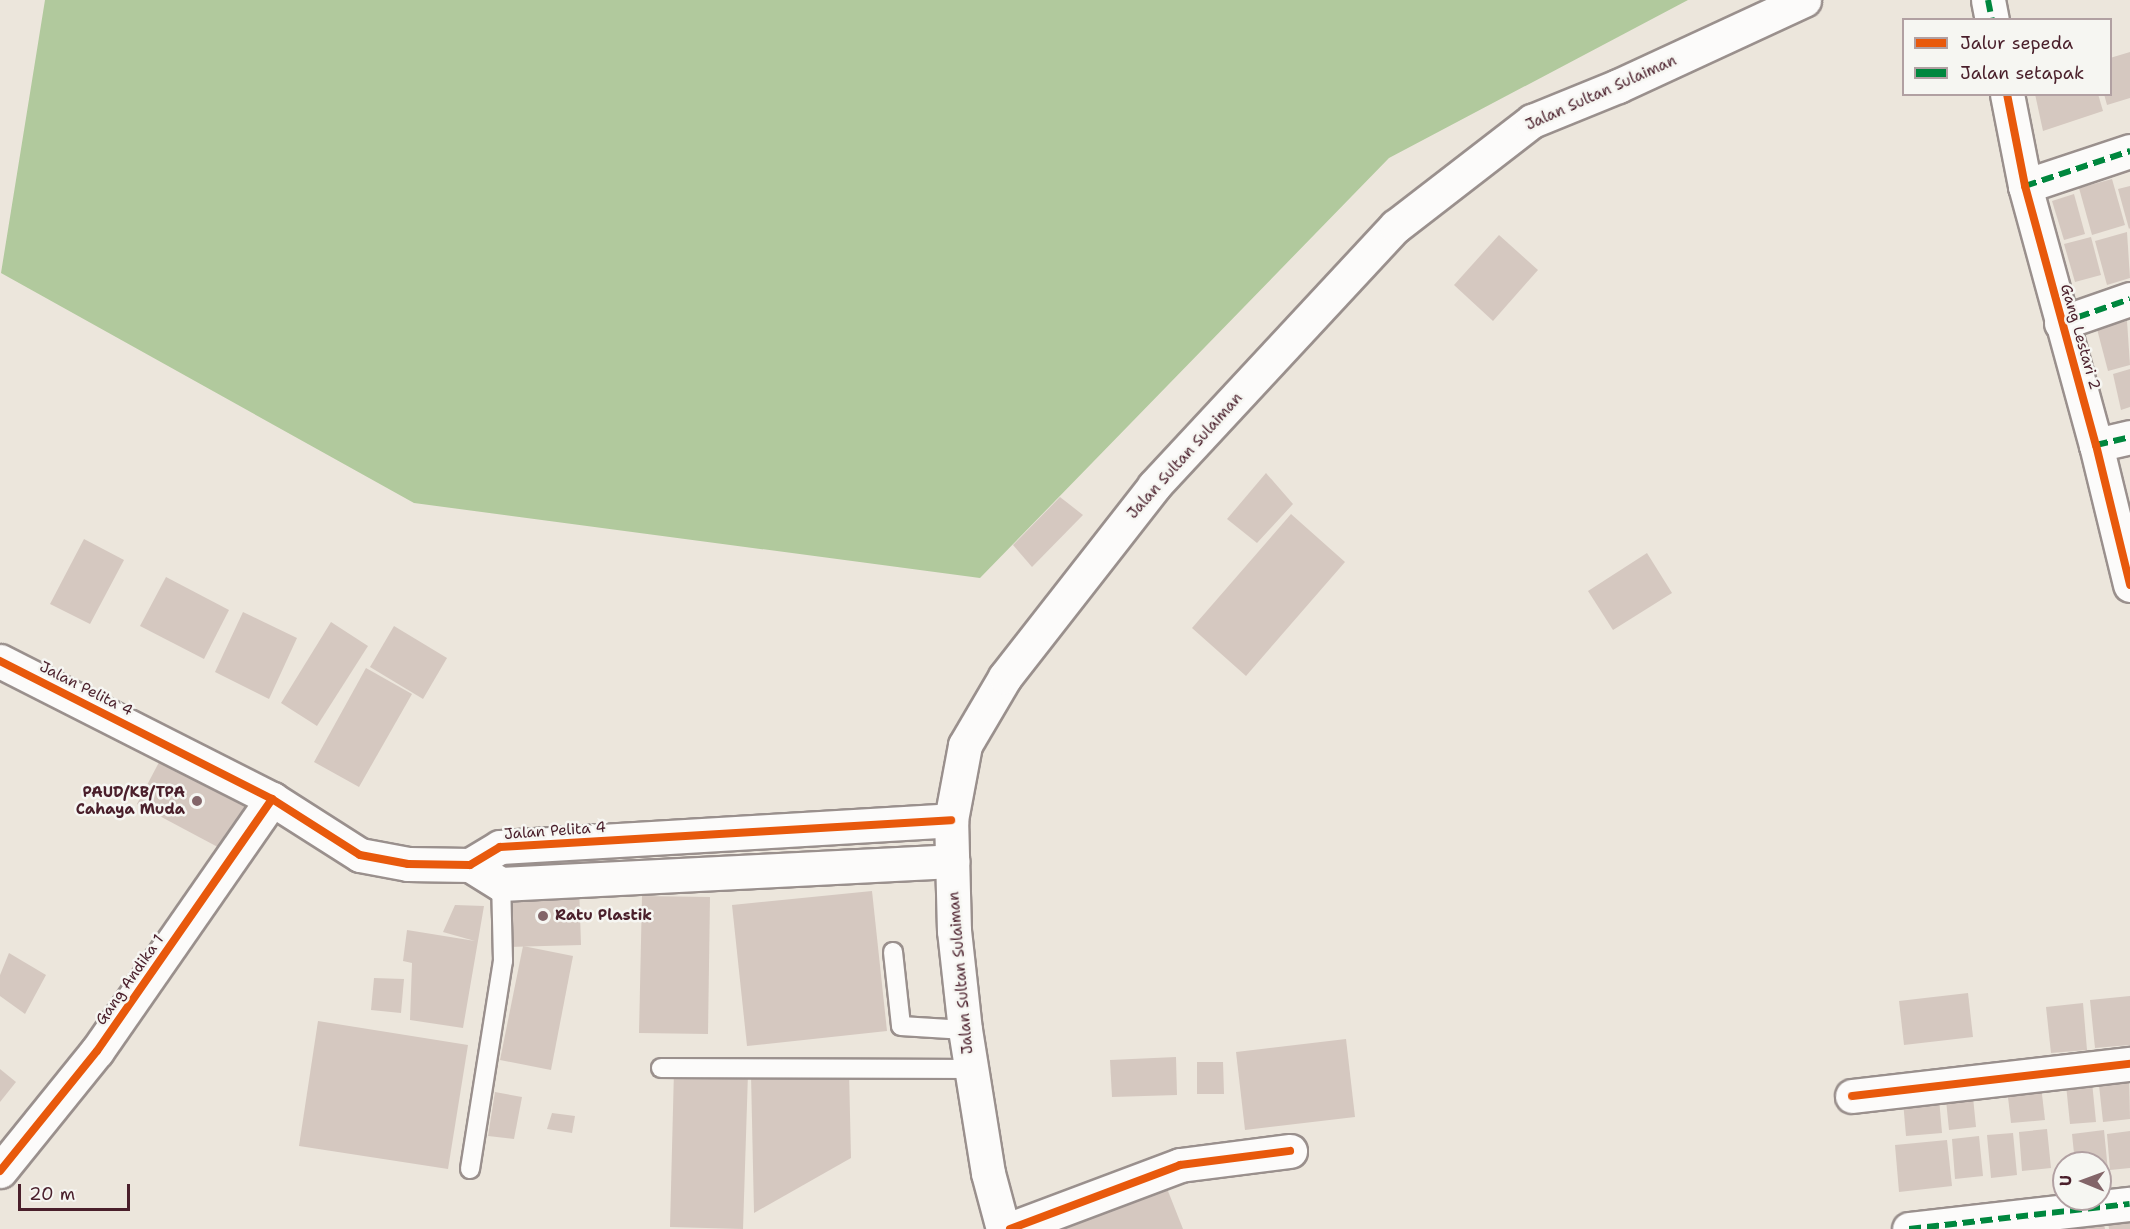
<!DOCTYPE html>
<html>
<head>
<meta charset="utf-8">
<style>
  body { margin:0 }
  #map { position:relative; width:2130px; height:1229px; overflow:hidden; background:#ece6dc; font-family:"Shantell Sans",sans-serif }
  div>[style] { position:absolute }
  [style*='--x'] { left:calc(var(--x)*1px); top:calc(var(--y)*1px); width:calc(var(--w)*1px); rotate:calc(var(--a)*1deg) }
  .forest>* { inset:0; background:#b1c99d }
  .building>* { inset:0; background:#d5c8c0 }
  .roads { filter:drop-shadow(2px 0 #9a908d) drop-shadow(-2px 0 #9a908d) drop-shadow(0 2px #9a908d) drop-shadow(0 -2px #9a908d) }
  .service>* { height:18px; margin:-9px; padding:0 9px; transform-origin:9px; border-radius:9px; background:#fcfbfa }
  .minor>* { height:33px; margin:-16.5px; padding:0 16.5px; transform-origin:16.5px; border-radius:16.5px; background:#fcfbfa }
  .tertiary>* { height:33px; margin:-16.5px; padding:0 16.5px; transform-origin:16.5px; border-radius:16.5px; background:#fcfbfa }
  .secondary>* { height:33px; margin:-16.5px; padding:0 16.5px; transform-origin:16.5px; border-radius:16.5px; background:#fcfbfa }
  .quiet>* { height:6px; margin-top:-3px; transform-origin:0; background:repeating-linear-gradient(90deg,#00873e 0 12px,transparent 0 18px) }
  .cycleway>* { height:8px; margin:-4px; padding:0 4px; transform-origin:4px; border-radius:4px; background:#e8590c }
  .dots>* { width:16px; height:16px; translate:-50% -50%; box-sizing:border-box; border:3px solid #f6f6f2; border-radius:50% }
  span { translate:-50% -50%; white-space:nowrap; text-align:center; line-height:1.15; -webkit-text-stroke:5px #f6f6f2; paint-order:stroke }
  .street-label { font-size:15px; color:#4a1f2b }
  .poi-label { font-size:15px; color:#4a1f2b; font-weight:700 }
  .right { translate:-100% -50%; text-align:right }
  .left { translate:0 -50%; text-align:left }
  .legend { position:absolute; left:1902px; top:18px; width:210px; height:78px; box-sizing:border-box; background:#f6f6f2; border:2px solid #b1a0a2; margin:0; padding:8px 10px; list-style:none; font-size:18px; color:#4a1f2b }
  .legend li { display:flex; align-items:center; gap:12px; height:30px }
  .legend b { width:30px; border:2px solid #b1a0a2 }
  .north { position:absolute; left:2052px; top:1151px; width:60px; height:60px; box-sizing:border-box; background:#f6f6f2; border:2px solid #b1a0a2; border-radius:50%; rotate:271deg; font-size:16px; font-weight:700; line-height:24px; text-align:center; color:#4a1f2b }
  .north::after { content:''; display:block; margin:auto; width:21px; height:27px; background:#836569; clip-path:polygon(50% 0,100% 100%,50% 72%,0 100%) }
  .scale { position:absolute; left:18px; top:1184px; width:112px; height:27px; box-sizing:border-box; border:3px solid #4a1f2b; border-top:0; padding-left:8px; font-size:18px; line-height:21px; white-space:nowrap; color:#4a1f2b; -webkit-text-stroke:4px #f6f6f2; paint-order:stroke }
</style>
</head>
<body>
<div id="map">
  <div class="forest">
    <div style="clip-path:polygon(45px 0,1688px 0,1389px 158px,980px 578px,414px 503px,1px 273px)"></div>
  </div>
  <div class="building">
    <div style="clip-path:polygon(2130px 52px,2130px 98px,2107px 105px,2104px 94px,2110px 94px,2110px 58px)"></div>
    <div style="clip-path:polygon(2035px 94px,2098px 94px,2103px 111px,2043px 131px)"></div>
    <div style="clip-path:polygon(2112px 179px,2125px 225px,2092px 235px,2079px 188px)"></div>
    <div style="clip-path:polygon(2130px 186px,2130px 228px,2129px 229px,2118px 189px)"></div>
    <div style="clip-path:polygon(2074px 194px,2085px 234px,2064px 240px,2052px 201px)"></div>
    <div style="clip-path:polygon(2127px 232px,2130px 278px,2107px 285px,2095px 241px)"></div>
    <div style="clip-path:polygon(1499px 235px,1538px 270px,1493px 321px,1454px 285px)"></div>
    <div style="clip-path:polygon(2091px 237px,2101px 275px,2075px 282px,2064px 244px)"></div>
    <div style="clip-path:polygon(2127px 321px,2130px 365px,2108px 371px,2097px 329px)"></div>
    <div style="clip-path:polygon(2130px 369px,2130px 407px,2121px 410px,2113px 374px)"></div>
    <div style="clip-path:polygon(1266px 473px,1293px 504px,1257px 543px,1227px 519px)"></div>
    <div style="clip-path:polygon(1060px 497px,1083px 515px,1032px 567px,1013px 545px)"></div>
    <div style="clip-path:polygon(1291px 514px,1345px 562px,1246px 676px,1192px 628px)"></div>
    <div style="clip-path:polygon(84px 539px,124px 560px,90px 624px,50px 604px)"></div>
    <div style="clip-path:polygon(1647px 553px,1672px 593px,1613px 630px,1588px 591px)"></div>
    <div style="clip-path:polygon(166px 577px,229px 610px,204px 659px,140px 626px)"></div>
    <div style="clip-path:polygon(243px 612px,297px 638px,269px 699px,215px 672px)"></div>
    <div style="clip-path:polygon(331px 622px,368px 646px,317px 726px,281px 703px)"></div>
    <div style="clip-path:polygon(394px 626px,447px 658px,423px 699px,370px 667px)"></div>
    <div style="clip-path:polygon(366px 668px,412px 694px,359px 787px,314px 762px)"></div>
    <div style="clip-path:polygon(166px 749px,257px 797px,229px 853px,137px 804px)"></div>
    <div style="clip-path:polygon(579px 885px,581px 945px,507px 947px,505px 888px)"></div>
    <div style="clip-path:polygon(872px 891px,887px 1031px,747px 1046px,732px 905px)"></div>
    <div style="clip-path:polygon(642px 896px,710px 897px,708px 1034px,639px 1033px)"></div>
    <div style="clip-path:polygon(455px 905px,484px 906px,463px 1028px,410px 1020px,412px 963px,403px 961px,407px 930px,475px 941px,443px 932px)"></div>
    <div style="clip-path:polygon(523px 946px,573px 956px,551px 1070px,500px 1060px)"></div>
    <div style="clip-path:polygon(9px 953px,46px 975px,25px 1014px,0 996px,0 975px)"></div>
    <div style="clip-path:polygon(374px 978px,404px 979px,401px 1013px,371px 1010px)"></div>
    <div style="clip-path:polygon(1968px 993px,1973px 1037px,1904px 1045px,1899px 1001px)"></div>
    <div style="clip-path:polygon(2130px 996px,2130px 1045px,2095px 1048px,2090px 1000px)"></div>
    <div style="clip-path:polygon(2083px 1003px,2087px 1050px,2051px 1053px,2046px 1007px)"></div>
    <div style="clip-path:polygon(318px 1021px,468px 1045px,448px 1169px,299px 1146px)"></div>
    <div style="clip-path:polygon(1346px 1039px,1355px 1117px,1245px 1130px,1236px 1052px)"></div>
    <div style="clip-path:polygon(1176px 1057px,1177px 1095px,1112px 1097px,1110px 1060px)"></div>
    <div style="clip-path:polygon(1197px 1062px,1223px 1062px,1224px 1094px,1197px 1094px)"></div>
    <div style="clip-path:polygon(0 1069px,16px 1082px,0 1102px)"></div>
    <div style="clip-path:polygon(674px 1070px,748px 1073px,743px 1229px,670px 1227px)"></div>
    <div style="clip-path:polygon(849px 1071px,851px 1158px,754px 1213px,751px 1074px)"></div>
    <div style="clip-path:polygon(2091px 1072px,2096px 1122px,2070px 1124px,2065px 1075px)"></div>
    <div style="clip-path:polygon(2129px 1072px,2130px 1119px,2103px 1122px,2098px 1076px)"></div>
    <div style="clip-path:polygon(2040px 1077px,2045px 1120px,2011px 1123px,2006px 1080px)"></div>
    <div style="clip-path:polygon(1972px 1087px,1976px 1127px,1949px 1130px,1945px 1090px)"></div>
    <div style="clip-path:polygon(495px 1092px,522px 1097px,514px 1139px,488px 1136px)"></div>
    <div style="clip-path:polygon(1939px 1098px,1942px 1133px,1906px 1136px,1903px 1101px)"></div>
    <div style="clip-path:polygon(552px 1113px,575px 1116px,572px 1133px,547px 1129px)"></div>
    <div style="clip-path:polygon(2047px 1129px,2051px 1168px,2022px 1171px,2019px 1132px)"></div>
    <div style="clip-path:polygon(2104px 1130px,2108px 1171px,2100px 1172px,2100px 1163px,2075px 1163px,2072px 1134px)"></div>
    <div style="clip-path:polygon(2130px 1131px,2130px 1168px,2110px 1170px,2107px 1134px)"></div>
    <div style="clip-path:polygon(2013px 1133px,2017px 1175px,1991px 1178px,1987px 1135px)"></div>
    <div style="clip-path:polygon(1979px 1136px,1983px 1176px,1955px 1179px,1952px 1139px)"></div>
    <div style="clip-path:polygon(1947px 1140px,1952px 1186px,1899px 1192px,1895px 1145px)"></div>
    <div style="clip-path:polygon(1166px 1186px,1183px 1229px,1054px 1229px)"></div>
    <div style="clip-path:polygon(2130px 1210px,2130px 1229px,2109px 1229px,2107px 1213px)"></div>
    <div style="clip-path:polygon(2104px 1224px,2105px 1229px,2080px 1229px,2080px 1228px)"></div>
  </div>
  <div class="roads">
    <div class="service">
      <div style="--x:893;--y:952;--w:74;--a:83.8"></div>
      <div style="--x:901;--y:1026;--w:64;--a:3.6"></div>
      <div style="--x:661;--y:1068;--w:309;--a:0.2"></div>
      <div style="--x:470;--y:1169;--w:211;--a:-81"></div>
      <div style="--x:503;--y:961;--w:84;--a:-91.4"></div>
    </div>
    <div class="minor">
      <div style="--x:1988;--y:0;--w:20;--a:79"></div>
      <div style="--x:2007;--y:94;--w:94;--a:78.9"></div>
      <div style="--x:2025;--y:186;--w:269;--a:74.7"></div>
      <div style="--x:2096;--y:445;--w:144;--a:76.3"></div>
      <div style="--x:2025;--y:186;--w:111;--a:-18.4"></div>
      <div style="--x:2061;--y:323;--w:73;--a:-19.2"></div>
      <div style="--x:2096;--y:445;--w:35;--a:-13"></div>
      <div style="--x:1852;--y:1096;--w:280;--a:-6.6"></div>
      <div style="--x:0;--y:1171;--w:154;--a:-51.1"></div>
      <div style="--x:97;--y:1051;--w:307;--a:-55.2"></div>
      <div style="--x:1010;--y:1229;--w:182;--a:-20.6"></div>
      <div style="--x:1180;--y:1165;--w:111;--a:-7.3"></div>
      <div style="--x:1909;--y:1229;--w:222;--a:-6.5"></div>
    </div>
    <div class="tertiary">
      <div style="--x:0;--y:661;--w:305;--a:26.9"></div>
      <div style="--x:272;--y:799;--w:104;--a:32.5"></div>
      <div style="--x:360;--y:855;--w:49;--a:10.6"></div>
      <div style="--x:408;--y:864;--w:62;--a:0.9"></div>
      <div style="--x:470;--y:865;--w:35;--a:-31"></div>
      <div style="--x:500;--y:847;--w:452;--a:-3.4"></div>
      <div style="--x:470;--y:865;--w:36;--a:32"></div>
      <div style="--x:501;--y:884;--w:452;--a:-2.9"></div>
    </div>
    <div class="secondary">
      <div style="--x:1003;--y:1229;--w:58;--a:-105"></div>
      <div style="--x:988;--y:1173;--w:145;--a:-99.1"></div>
      <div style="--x:965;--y:1030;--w:100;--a:-96.3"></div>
      <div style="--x:954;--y:931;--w:111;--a:-91.5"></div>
      <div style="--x:951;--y:820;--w:76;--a:-79.4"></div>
      <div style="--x:965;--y:745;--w:79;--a:-59.5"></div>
      <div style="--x:1005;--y:677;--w:242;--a:-52"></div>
      <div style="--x:1154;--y:486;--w:355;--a:-47.1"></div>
      <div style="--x:1396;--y:226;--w:172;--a:-37.7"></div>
      <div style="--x:1532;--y:121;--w:93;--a:-22.1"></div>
      <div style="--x:1618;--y:86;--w:205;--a:-24.8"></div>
    </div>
  </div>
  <div class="quiet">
    <div style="--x:1988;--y:0;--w:20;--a:79"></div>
    <div style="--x:2025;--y:186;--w:111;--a:-18.4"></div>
    <div style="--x:2061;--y:323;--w:73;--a:-19.2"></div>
    <div style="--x:2096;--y:445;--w:35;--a:-13"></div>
    <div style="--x:1909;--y:1229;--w:222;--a:-6.5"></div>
  </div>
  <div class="cycleway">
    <div style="--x:2007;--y:94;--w:94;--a:78.9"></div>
    <div style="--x:2025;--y:186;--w:269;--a:74.7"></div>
    <div style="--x:2096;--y:445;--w:144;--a:76.3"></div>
    <div style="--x:0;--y:661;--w:305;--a:26.9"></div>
    <div style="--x:272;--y:799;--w:104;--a:32.5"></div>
    <div style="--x:360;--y:855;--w:49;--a:10.6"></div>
    <div style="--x:408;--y:864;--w:62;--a:0.9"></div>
    <div style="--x:470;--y:865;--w:35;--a:-31"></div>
    <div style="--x:500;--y:847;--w:452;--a:-3.4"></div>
    <div style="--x:1852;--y:1096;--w:280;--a:-6.6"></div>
    <div style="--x:0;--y:1171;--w:154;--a:-51.1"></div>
    <div style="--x:97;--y:1051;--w:307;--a:-55.2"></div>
    <div style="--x:1010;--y:1229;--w:182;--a:-20.6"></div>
    <div style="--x:1180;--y:1165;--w:111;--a:-7.3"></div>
  </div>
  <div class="dots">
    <div style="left:197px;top:801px;background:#836569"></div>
    <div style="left:543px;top:916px;background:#836569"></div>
  </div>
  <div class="street-label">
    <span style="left:1601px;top:93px;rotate:-24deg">Jalan Sultan Sulaiman</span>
    <span style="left:2080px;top:337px;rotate:74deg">Gang Lestari 2</span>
    <span style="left:1185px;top:456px;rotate:-48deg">Jalan Sultan Sulaiman</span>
    <span style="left:86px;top:689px;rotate:27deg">Jalan Pelita 4</span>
    <span style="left:555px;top:831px;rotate:-4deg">Jalan Pelita 4</span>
    <span style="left:961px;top:973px;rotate:-95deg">Jalan Sultan Sulaiman</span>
    <span style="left:130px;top:980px;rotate:-55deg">Gang Andika 1</span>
  </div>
  <div class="poi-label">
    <span class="right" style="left:185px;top:801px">PAUD/KB/TPA<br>Cahaya Muda</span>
    <span class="left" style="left:555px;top:916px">Ratu Plastik</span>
  </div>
  <ul class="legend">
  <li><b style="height:8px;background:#e8590c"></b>Jalur sepeda</li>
  <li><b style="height:8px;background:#00873e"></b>Jalan setapak</li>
  </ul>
  <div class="north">U</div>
  <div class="scale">20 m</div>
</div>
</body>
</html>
